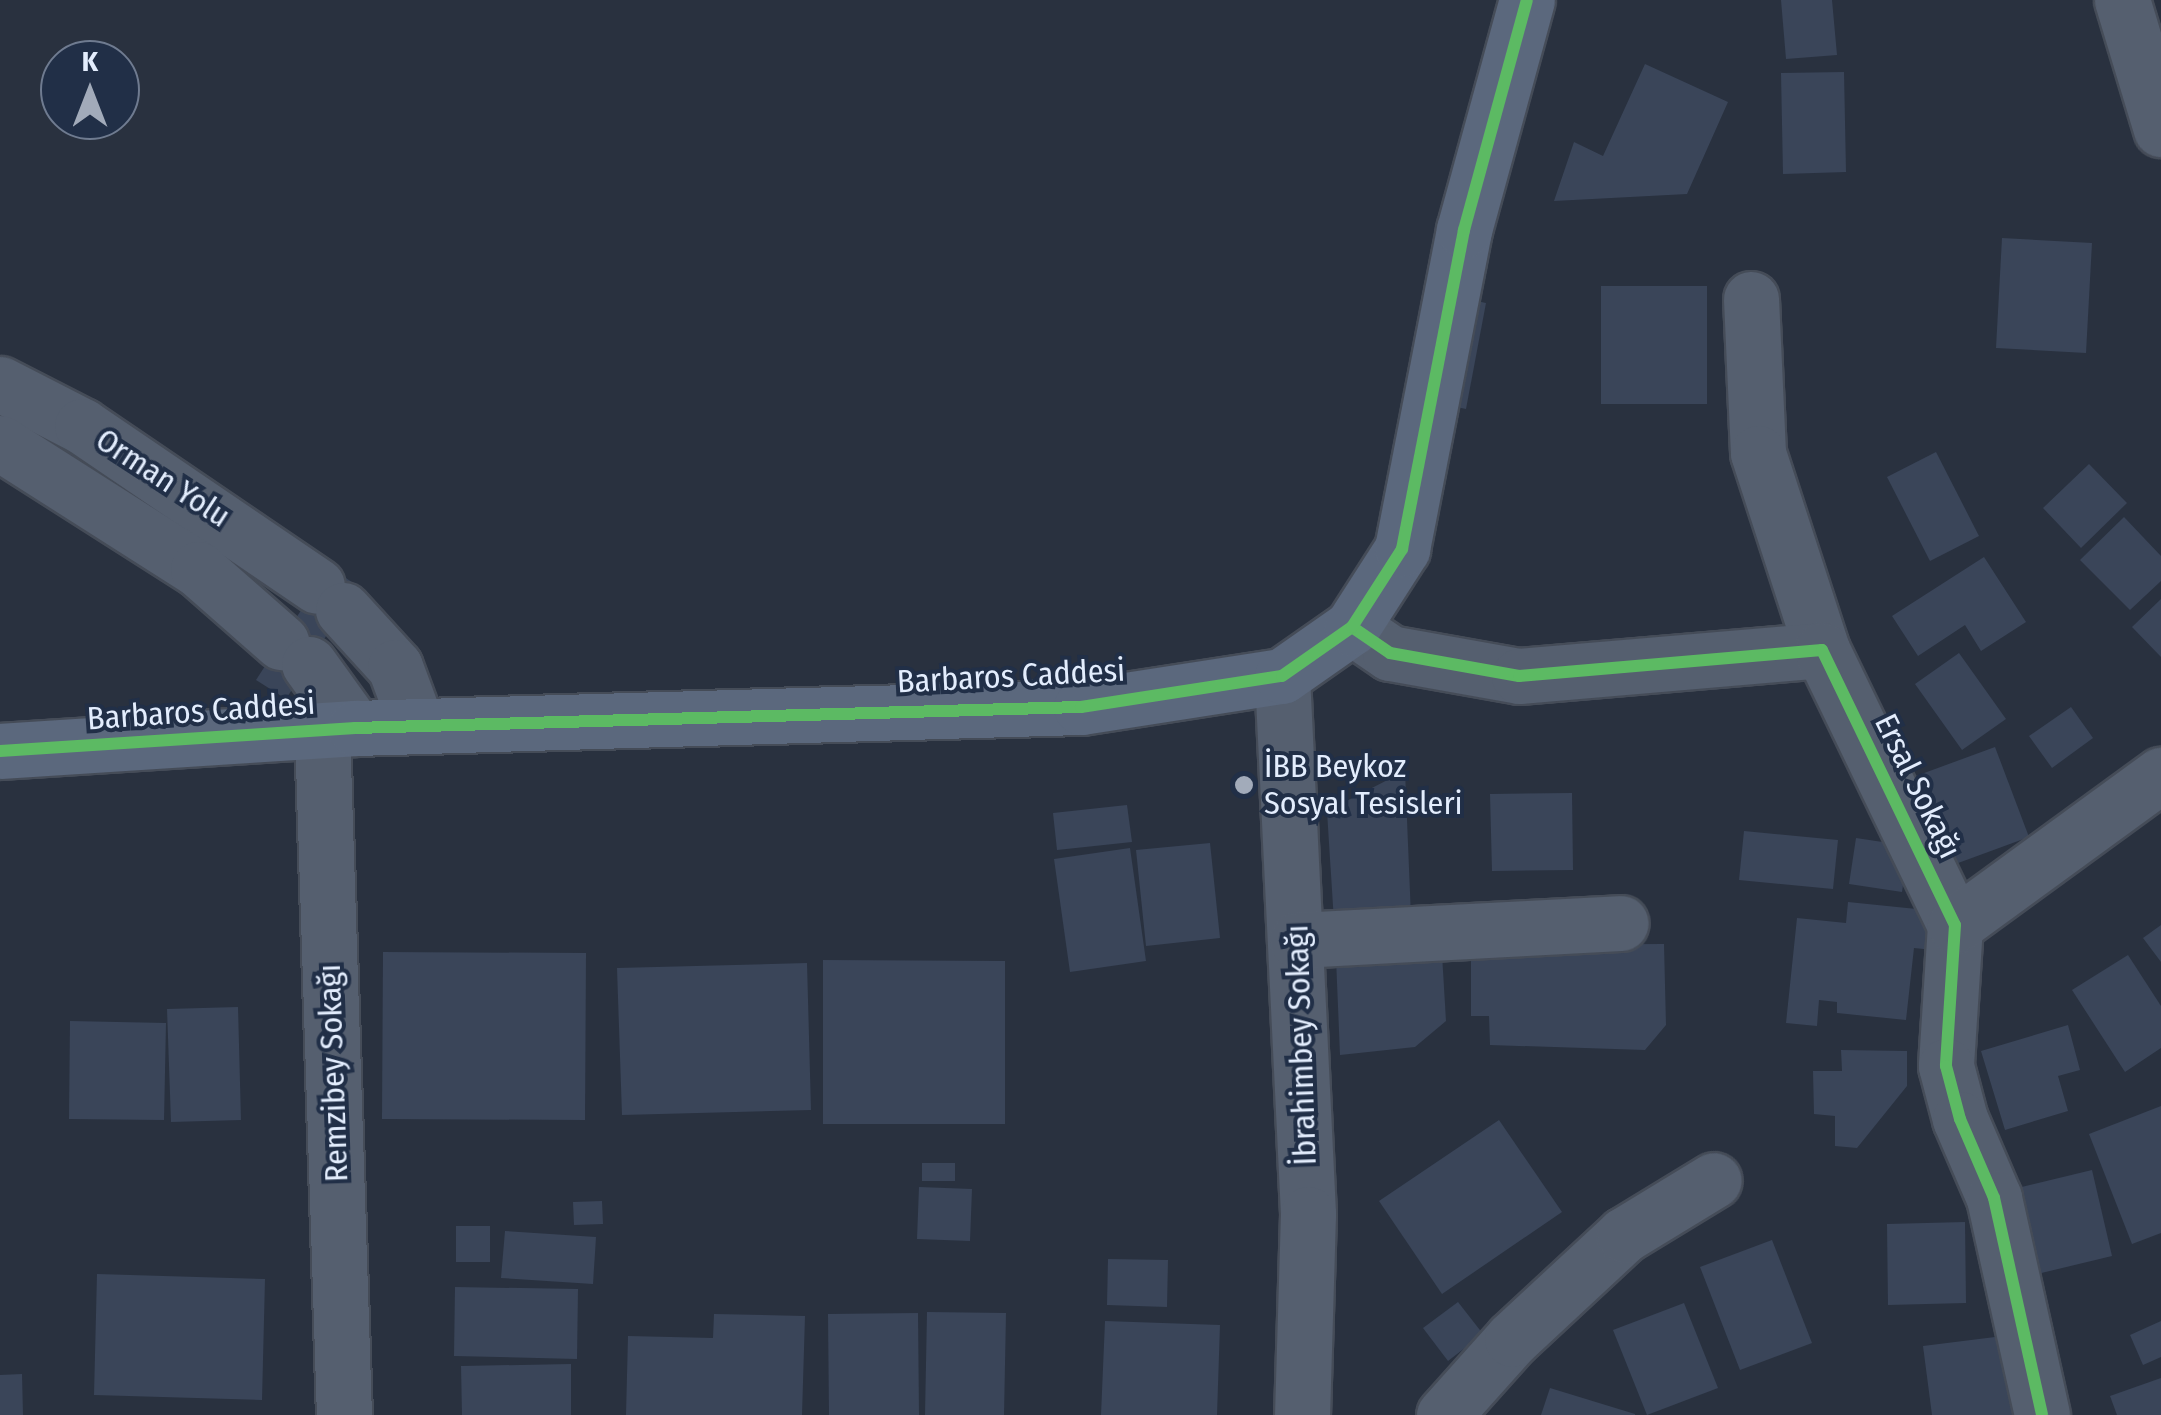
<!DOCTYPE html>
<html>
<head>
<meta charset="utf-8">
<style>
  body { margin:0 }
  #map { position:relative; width:2161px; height:1415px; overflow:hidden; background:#29313f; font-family:"Fira Sans Condensed",sans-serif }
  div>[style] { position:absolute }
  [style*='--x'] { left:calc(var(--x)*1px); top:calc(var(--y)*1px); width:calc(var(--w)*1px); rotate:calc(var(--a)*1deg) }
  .building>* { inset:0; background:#3a4559 }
  .roads { filter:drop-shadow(2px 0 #454c58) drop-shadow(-2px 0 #454c58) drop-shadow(0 2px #454c58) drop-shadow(0 -2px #454c58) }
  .minor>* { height:55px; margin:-27.5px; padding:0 27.5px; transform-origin:27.5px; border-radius:27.5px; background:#555f6f }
  .major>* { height:55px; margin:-27.5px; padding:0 27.5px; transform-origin:27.5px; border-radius:27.5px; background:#5b687d }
  .cycleway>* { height:12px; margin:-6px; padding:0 6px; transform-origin:6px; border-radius:6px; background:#5cba63 }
  .dots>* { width:28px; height:28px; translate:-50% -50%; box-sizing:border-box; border:5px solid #212f47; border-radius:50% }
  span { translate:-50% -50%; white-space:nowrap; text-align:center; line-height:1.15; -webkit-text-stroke:8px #212f47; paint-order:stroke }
  .street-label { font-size:32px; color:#e3edfd }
  .poi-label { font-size:32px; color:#e3edfd }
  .left { translate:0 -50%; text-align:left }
  .north { position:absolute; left:40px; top:40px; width:100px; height:100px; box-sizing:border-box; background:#212f47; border:2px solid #6f7b90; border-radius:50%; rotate:0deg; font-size:28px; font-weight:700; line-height:40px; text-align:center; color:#e3edfd }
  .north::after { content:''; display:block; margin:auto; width:35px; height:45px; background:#a2abba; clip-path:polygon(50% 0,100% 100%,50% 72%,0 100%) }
</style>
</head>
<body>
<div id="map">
  <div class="building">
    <div style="clip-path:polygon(1781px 0,1832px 0,1837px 55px,1786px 59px)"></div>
    <div style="clip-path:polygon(1645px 64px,1728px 102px,1687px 194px,1554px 201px,1574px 142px,1603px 156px)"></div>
    <div style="clip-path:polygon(1844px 72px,1846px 172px,1783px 174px,1781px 73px)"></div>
    <div style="clip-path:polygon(2002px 238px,2092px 243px,2086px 353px,1996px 348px)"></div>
    <div style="clip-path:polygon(1601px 286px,1707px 286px,1707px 404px,1601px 404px)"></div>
    <div style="clip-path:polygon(1463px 298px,1486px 303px,1466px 409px,1442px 404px)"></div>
    <div style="clip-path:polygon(1936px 452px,1979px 536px,1930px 561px,1887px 477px)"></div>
    <div style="clip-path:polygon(2089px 464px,2127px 503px,2081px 548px,2043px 508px)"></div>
    <div style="clip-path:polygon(2124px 517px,2161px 556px,2161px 581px,2130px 610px,2080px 560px)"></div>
    <div style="clip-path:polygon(1984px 557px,2026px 622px,1981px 651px,1965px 625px,1918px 656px,1892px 616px)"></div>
    <div style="clip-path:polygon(329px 567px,358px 586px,286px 699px,256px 680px)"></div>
    <div style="clip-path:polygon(2161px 599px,2161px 657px,2132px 627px)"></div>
    <div style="clip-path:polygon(1959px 653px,2006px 719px,1962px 750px,1915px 684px)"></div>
    <div style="clip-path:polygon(2071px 707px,2093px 738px,2052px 768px,2029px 736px)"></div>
    <div style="clip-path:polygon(1995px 747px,2029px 837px,1950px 866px,1916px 776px)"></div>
    <div style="clip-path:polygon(1405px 771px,1411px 917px,1334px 922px,1327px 811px)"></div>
    <div style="clip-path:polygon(1572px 793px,1573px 870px,1492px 871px,1490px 794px)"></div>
    <div style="clip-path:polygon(1127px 805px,1132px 842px,1057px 850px,1053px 813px)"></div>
    <div style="clip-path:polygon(1744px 831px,1838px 840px,1833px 889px,1739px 880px)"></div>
    <div style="clip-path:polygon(1856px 838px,1909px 846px,1902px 892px,1849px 884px)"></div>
    <div style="clip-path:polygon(1210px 843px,1220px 938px,1146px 946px,1136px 850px)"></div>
    <div style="clip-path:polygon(1130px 848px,1146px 961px,1070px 972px,1054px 859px)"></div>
    <div style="clip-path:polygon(1848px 902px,1936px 911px,1933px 950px,1914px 948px,1906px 1020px,1837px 1013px,1837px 1002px,1819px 1000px,1817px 1026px,1786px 1023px,1797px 918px,1846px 923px)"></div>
    <div style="clip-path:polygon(2161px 925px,2161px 962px,2143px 938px)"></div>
    <div style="clip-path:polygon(1664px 944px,1666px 1025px,1645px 1050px,1490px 1045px,1489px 1016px,1471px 1016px,1471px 945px)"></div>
    <div style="clip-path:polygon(383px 952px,586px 953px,585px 1120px,382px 1119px)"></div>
    <div style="clip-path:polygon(1442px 954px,1446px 1021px,1415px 1047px,1340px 1055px,1336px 958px)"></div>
    <div style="clip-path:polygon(2128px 955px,2161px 1006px,2161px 1048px,2125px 1072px,2072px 990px)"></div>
    <div style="clip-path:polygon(823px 960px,1005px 961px,1005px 1124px,823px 1124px)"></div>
    <div style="clip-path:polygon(807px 963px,811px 1110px,622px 1115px,617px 968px)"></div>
    <div style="clip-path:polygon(238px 1007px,241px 1120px,171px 1122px,167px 1009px)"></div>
    <div style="clip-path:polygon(70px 1021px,166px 1023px,164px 1120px,69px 1119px)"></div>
    <div style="clip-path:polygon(2068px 1025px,2080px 1070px,2058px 1076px,2068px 1111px,2005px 1130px,1981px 1051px)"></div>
    <div style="clip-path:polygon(1841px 1050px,1907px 1051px,1907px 1086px,1857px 1148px,1835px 1146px,1835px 1116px,1814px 1114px,1813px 1071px,1842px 1071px)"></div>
    <div style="clip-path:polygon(2161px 1106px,2161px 1233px,2132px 1244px,2089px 1134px)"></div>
    <div style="clip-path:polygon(1499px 1120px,1562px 1212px,1442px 1294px,1379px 1201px)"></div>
    <div style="clip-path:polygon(922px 1163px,955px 1163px,955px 1181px,922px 1181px)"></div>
    <div style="clip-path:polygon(2092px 1170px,2112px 1256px,2029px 1276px,2009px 1190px)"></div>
    <div style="clip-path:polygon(919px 1187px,972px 1189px,970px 1241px,917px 1239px)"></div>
    <div style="clip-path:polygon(602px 1201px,603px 1224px,574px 1225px,573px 1202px)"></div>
    <div style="clip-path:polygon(1965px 1222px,1966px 1303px,1888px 1305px,1887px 1224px)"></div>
    <div style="clip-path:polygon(456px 1226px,490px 1226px,490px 1262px,456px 1262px)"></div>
    <div style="clip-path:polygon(505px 1231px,596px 1237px,593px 1284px,501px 1278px)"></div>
    <div style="clip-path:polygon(1772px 1240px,1812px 1343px,1740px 1370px,1700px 1267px)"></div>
    <div style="clip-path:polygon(1108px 1259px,1168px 1260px,1167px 1307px,1107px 1305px)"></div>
    <div style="clip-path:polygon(97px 1274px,265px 1279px,262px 1400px,94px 1395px)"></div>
    <div style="clip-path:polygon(455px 1287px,578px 1289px,577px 1359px,454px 1356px)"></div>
    <div style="clip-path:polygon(1458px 1302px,1483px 1334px,1448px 1361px,1423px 1328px)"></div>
    <div style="clip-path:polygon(1684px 1303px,1718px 1388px,1647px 1415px,1613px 1330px)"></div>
    <div style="clip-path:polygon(927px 1312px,1006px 1313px,1004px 1415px,925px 1415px)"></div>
    <div style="clip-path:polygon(918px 1313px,919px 1415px,829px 1415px,828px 1314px)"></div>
    <div style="clip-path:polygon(714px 1314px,805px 1316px,802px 1415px,626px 1415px,628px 1336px,713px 1338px)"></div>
    <div style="clip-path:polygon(1105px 1321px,1220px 1325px,1217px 1415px,1101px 1415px)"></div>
    <div style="clip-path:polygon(2161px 1321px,2161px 1357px,2143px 1365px,2130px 1335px)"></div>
    <div style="clip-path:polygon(2003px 1336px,2014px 1415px,1932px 1415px,1923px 1346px)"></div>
    <div style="clip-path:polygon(571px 1364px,571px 1415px,462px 1415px,461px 1366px)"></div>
    <div style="clip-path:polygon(22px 1374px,23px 1415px,0 1415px,0 1375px)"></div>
    <div style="clip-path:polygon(2161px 1378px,2161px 1415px,2117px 1415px,2110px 1396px)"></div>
    <div style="clip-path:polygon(1550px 1388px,1635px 1414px,1635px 1415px,1541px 1415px)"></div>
  </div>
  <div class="roads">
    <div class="minor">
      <div style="--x:2122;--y:0;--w:135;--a:73.2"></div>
      <div style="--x:1751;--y:299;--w:154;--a:87.4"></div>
      <div style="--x:1758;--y:453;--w:207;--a:72"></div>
      <div style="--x:0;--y:384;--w:92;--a:27.1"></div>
      <div style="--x:82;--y:426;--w:284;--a:34.2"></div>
      <div style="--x:0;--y:443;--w:235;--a:32.5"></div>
      <div style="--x:198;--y:569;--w:111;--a:41.3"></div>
      <div style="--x:343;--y:610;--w:77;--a:47.6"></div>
      <div style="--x:395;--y:667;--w:63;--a:69.6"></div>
      <div style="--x:1352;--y:627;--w:46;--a:34.4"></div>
      <div style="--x:1390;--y:653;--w:131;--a:10.1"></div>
      <div style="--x:1519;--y:676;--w:304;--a:-4.9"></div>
      <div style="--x:1822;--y:650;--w:305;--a:64.2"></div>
      <div style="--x:1955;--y:925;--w:141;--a:93.7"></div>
      <div style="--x:1946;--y:1066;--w:55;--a:75.2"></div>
      <div style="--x:1960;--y:1119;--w:86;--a:66.7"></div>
      <div style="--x:1994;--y:1198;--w:222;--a:77.5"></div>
      <div style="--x:309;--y:664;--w:79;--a:54.3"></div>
      <div style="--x:1282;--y:676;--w:539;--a:87.23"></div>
      <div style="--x:1308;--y:1214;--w:201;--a:91.7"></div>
      <div style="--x:322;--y:731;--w:684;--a:88.16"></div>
      <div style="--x:1955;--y:925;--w:255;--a:-36.1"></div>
      <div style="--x:1297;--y:940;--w:324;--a:-3"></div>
      <div style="--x:1444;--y:1415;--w:102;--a:-48.2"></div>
      <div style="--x:1512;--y:1339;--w:153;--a:-42.9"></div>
      <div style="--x:1624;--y:1235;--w:105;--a:-31.4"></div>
    </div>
    <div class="major">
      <div style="--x:0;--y:751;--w:356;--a:-3.7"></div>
      <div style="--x:355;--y:728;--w:726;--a:-1.66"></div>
      <div style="--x:1081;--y:707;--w:203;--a:-8.8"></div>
      <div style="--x:1282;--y:676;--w:85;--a:-35"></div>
      <div style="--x:1352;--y:627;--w:93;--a:-57.3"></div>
      <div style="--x:1402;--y:549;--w:325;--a:-79"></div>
      <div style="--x:1464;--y:230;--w:238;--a:-74.7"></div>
    </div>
  </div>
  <div class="cycleway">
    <div style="--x:1352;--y:627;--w:46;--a:34.4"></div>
    <div style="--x:1390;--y:653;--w:131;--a:10.1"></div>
    <div style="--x:1519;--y:676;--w:304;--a:-4.9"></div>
    <div style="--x:1822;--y:650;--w:305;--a:64.2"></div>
    <div style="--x:1955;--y:925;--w:141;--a:93.7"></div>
    <div style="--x:1946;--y:1066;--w:55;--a:75.2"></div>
    <div style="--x:1960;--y:1119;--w:86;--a:66.7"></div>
    <div style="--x:1994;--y:1198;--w:222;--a:77.5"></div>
    <div style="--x:0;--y:751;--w:356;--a:-3.7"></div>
    <div style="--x:355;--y:728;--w:726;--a:-1.66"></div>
    <div style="--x:1081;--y:707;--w:203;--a:-8.8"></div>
    <div style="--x:1282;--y:676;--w:85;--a:-35"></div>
    <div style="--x:1352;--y:627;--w:93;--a:-57.3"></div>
    <div style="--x:1402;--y:549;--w:325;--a:-79"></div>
    <div style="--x:1464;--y:230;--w:238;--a:-74.7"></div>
  </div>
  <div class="dots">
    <div style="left:1244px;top:785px;background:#a2abba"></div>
  </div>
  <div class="street-label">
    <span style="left:163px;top:478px;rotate:33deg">Orman Yolu</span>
    <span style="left:1011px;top:676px;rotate:-3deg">Barbaros Caddesi</span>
    <span style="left:201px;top:711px;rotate:-4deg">Barbaros Caddesi</span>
    <span style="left:1918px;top:786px;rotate:64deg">Ersal Sokağı</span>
    <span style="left:1301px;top:1045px;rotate:-92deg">İbrahimbey Sokağı</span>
    <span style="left:333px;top:1073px;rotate:-92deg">Remzibey Sokağı</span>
  </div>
  <div class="poi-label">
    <span class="left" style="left:1264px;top:785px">İBB Beykoz<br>Sosyal Tesisleri</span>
  </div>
  <div class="north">K</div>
</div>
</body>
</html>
